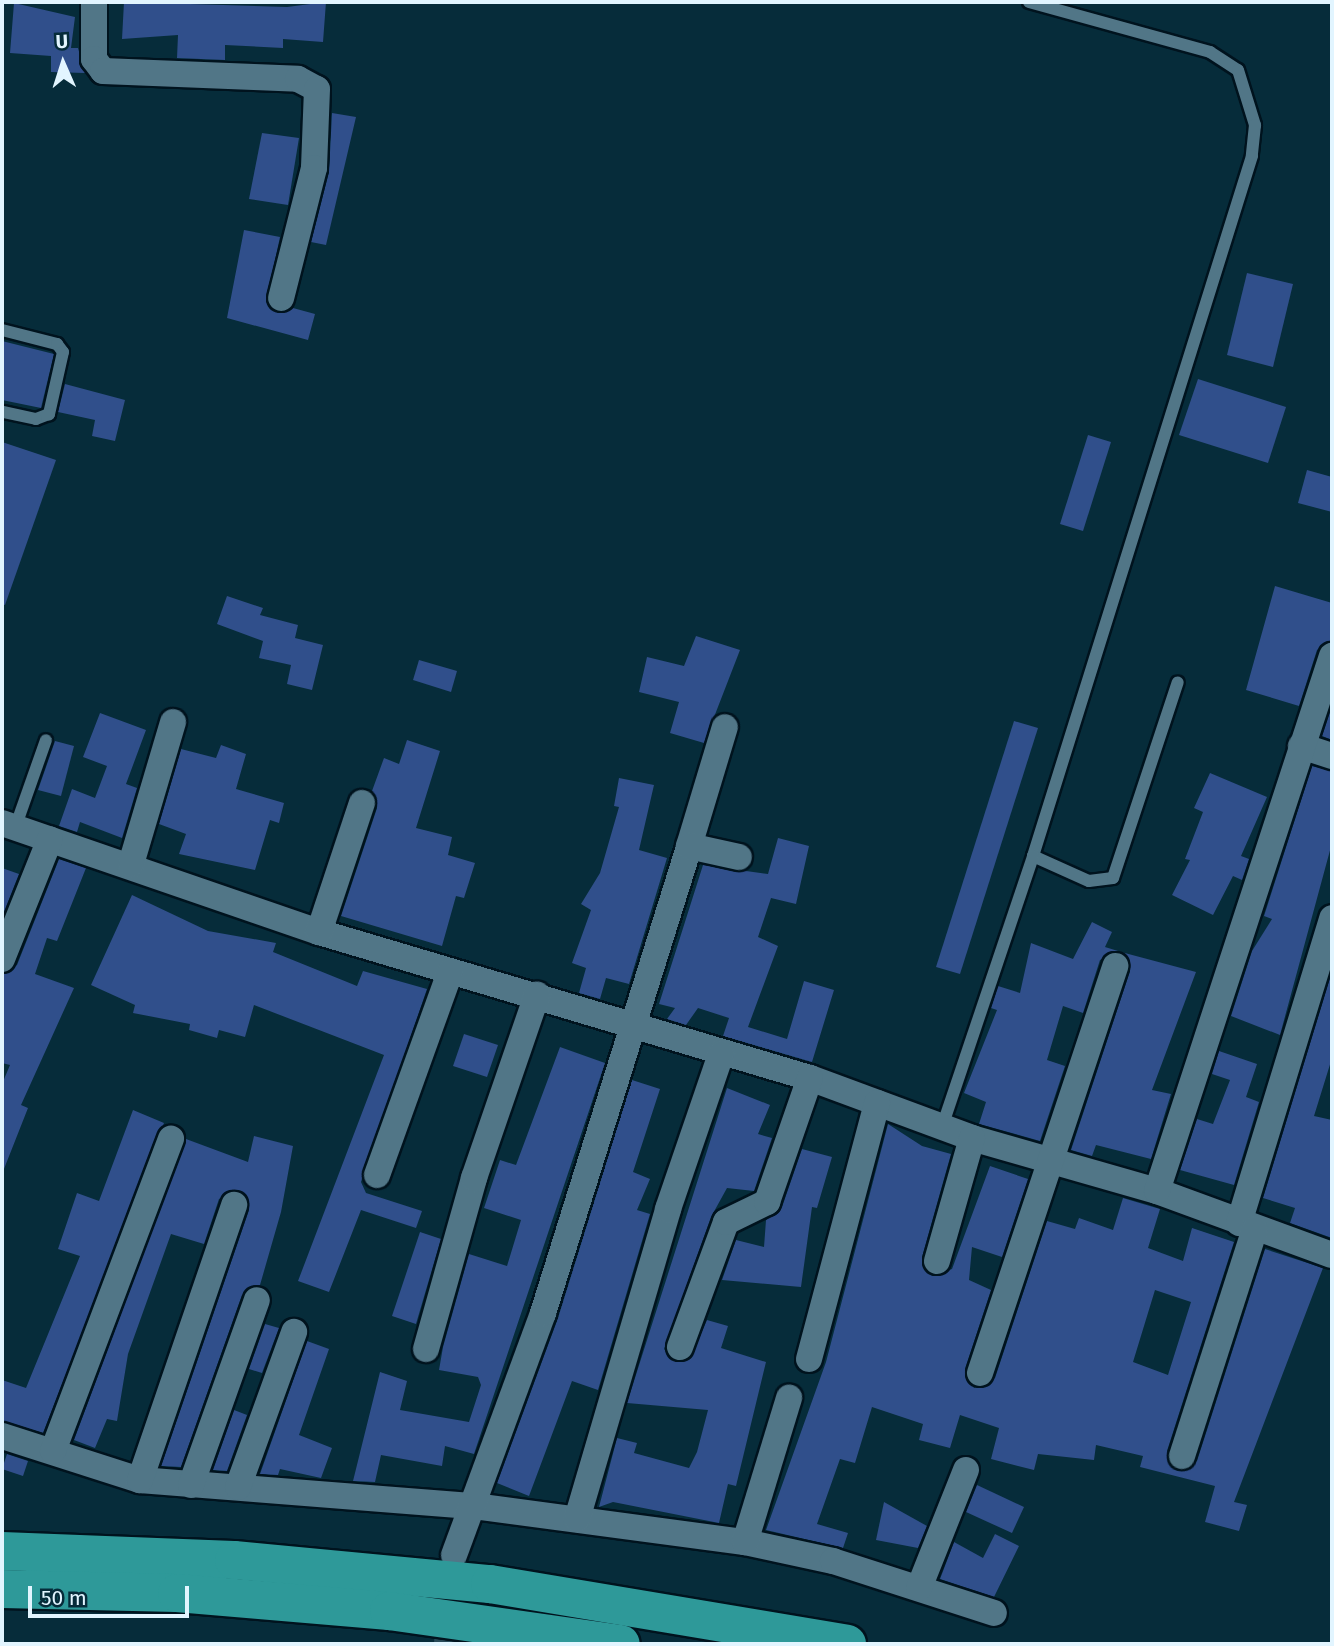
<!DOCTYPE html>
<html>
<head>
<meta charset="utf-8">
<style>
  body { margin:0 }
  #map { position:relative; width:1334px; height:1646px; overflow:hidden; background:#062c3a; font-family:"Fira Sans",sans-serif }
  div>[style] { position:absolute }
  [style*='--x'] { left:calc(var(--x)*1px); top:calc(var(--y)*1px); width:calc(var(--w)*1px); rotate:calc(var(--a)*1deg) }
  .building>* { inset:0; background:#304f8b }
  .street-tunnel>* { height:26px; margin-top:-13px; transform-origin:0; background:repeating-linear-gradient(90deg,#274a58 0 26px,transparent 0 39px) }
  .roads { filter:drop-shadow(2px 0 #00131e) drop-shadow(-2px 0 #00131e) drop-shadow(0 2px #00131e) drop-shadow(0 -2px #00131e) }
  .lane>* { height:12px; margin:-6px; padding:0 6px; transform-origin:6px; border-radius:6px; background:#517687 }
  .street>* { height:26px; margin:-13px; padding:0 13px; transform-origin:13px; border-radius:13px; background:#517687 }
  .highway>* { height:38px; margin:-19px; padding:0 19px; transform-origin:19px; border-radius:19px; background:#2e9999 }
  span { translate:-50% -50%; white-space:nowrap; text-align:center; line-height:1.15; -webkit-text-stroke:5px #062c3a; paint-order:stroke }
  .frame { position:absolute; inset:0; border:4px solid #e2f5ff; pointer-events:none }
  .north { position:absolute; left:28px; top:28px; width:70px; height:70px; -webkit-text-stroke:5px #062c3a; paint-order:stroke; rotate:357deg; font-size:19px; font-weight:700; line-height:28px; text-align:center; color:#e2f5ff }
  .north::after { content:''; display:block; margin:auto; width:24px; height:32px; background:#e2f5ff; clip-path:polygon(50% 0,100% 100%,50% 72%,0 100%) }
  .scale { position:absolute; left:28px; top:1586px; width:161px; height:32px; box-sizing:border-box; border:4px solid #e2f5ff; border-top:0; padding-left:9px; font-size:21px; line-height:24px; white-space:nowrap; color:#e2f5ff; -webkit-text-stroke:5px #062c3a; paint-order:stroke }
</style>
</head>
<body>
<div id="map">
  <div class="building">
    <div style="clip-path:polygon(124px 2px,287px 7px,326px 2px,323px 42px,283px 39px,283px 48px,225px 45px,225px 60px,177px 58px,178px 35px,122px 39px)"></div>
    <div style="clip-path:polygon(14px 3px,75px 17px,71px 48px,78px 48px,85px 73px,51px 72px,51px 56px,10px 53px)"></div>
    <div style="clip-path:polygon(332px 113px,356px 117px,326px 245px,311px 242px,329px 172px)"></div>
    <div style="clip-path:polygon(262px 133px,299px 138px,288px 205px,249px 199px)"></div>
    <div style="clip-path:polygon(244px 230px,280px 237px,266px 302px,278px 313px,293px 308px,315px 314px,308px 340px,227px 318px)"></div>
    <div style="clip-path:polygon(1247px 273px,1293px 284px,1273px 367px,1227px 355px)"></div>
    <div style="clip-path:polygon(2px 341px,54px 354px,41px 408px,2px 400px)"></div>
    <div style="clip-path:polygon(1198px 379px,1286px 407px,1268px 463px,1179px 435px)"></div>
    <div style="clip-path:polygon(65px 384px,125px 400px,115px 441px,92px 436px,95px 420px,58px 412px)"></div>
    <div style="clip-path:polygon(1088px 435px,1111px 442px,1083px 531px,1060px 524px)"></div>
    <div style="clip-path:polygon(2px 442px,56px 460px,5px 605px,2px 604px)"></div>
    <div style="clip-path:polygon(1307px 470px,1332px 477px,1332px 512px,1298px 503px)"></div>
    <div style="clip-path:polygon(1275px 586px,1332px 603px,1332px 641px,1317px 650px,1299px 706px,1246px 690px)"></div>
    <div style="clip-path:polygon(227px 596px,263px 608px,260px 615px,298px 625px,295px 638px,323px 645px,312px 690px,287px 684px,291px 665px,259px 658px,263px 641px,217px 624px)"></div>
    <div style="clip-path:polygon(696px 636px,740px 650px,704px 743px,670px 733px,679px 702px,639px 692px,647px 657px,684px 666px)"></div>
    <div style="clip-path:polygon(419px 660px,457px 671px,451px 692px,413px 680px)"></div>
    <div style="clip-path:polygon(1332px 706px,1332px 740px,1322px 736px)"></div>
    <div style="clip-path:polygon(100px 713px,146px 730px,126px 784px,137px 788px,122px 838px,80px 822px,77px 832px,59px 826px,72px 789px,95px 798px,107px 766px,83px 757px)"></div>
    <div style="clip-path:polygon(1014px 721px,1038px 728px,960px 974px,936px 967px)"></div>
    <div style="clip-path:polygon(407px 740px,440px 751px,416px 828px,452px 837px,448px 855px,475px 863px,464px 898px,456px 896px,442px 946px,341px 916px,377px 808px,372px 791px,384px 758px,399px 764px)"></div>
    <div style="clip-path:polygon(55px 741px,74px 746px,61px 796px,38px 790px)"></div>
    <div style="clip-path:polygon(221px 745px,246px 754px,236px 789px,284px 803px,279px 823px,270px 820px,255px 870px,179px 854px,186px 834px,159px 824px,181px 749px,216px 758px)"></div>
    <div style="clip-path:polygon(1312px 766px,1332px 771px,1332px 843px,1280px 1035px,1231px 1016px,1252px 951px,1272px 919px,1264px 916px)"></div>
    <div style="clip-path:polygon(1210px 773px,1267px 797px,1241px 856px,1249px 859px,1242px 880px,1233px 876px,1213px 915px,1172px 895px,1190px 860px,1185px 859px,1203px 812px,1194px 808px)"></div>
    <div style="clip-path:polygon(619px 778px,654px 785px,639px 850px,667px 858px,629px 984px,606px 978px,600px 999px,579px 993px,586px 968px,572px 963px,591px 910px,581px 904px,600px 873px,619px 807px,614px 806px)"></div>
    <div style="clip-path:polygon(778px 838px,809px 846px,796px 904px,771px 898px,758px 937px,778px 946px,748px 1027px,787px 1039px,804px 981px,834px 990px,812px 1062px,723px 1036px,729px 1018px,698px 1008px,686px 1025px,667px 1019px,675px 1008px,659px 1004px,703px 865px,768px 874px)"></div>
    <div style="clip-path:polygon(59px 859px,86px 868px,57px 941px,47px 938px,35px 974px,74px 988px,21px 1105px,28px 1108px,2px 1174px,2px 1084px,10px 1065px,2px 1063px,2px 974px,17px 965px)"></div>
    <div style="clip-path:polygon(2px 868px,19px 874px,2px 917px)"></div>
    <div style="clip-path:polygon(132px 895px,208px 931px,276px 943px,273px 952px,357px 986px,363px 971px,427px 989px,361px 1182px,366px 1193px,422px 1211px,416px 1228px,361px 1210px,329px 1292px,298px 1281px,384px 1055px,254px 1005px,245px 1037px,219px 1030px,217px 1038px,189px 1030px,190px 1024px,133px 1013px,135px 1005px,91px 985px)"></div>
    <div style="clip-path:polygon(1092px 922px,1112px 932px,1105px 947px,1118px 951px,1100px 960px,1083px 1013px,1063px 1006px,1047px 1060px,1065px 1066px,1040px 1141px,979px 1124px,986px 1102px,964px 1093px,997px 1010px,991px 1008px,998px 986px,1020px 993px,1031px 943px,1073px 959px)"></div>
    <div style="clip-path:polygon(1121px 952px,1196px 972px,1152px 1090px,1171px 1094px,1151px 1159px,1096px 1145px,1092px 1156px,1071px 1150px,1130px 971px)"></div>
    <div style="clip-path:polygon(1332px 971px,1332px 1058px,1314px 1116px,1332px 1120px,1332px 1238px,1290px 1223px,1295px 1208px,1263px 1198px)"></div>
    <div style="clip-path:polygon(464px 1034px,498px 1045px,487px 1077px,453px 1066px)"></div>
    <div style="clip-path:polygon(560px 1047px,605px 1063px,474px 1454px,445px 1446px,442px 1466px,381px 1455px,375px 1482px,353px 1481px,380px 1372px,407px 1381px,400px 1410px,469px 1422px,481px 1385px,478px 1377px,439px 1370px,443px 1347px,469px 1254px,507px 1266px,521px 1220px,484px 1208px,500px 1160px,516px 1165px)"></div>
    <div style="clip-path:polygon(1219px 1051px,1257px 1064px,1246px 1097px,1259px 1102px,1234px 1185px,1180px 1170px,1197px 1119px,1213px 1124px,1230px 1080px,1212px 1074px)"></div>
    <div style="clip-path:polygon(632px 1080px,660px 1089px,633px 1172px,650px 1179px,637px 1210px,650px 1214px,598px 1390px,572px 1381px,529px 1496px,497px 1483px,558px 1318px)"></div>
    <div style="clip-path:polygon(727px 1088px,770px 1105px,758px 1134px,772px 1138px,754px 1191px,727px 1188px,711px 1217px,664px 1349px,674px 1361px,690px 1359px,707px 1320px,728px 1326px,721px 1348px,766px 1362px,736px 1486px,728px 1484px,719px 1523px,613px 1502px,599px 1507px,617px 1438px,637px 1443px,634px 1453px,689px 1468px,697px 1452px,708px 1410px,627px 1403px)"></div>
    <div style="clip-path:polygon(133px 1110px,164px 1123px,43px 1433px,2px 1421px,2px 1380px,26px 1388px,80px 1256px,58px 1249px,77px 1193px,99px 1201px)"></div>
    <div style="clip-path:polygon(evenodd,888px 1124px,922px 1146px,951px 1154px,922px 1257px,932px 1276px,952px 1269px,990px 1166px,1028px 1179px,1002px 1257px,972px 1247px,969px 1280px,991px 1290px,965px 1369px,974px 1388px,995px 1378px,1047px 1221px,1075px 1229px,1079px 1218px,1113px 1230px,1123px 1198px,1160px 1209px,1148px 1248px,1183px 1261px,1192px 1228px,1234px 1242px,1167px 1451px,1177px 1471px,1197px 1461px,1265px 1249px,1323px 1268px,1234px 1502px,1247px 1505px,1239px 1531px,1205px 1522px,1215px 1486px,1140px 1467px,1143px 1456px,1096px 1445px,1094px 1460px,1038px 1454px,1034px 1470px,991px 1459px,999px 1428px,960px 1415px,950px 1448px,919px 1440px,923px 1424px,872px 1407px,855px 1463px,840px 1459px,817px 1524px,848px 1533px,843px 1548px,766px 1530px,826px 1362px,888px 1124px,1155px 1290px,1191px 1302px,1168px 1375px,1133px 1362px,1155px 1290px)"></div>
    <div style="clip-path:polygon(254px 1136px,293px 1146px,281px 1212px,260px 1285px,242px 1295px,181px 1467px,161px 1466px,249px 1210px,238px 1190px,219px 1199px,204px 1244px,171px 1234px,128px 1354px,117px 1421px,107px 1419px,95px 1448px,74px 1440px,186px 1139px,248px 1162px)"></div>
    <div style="clip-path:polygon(802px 1149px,832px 1157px,817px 1208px,812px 1207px,801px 1287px,722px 1280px,736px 1240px,764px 1247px,766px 1220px,782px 1207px)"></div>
    <div style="clip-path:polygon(420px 1232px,441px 1239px,416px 1324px,392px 1316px)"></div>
    <div style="clip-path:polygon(265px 1324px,279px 1328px,262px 1373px,249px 1369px)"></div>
    <div style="clip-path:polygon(307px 1341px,329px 1349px,299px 1435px,332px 1448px,321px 1478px,280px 1469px,278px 1475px,260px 1474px)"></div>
    <div style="clip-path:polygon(234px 1410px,247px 1415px,227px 1471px,213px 1470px)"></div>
    <div style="clip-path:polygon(7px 1454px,28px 1461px,23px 1476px,2px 1469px)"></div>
    <div style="clip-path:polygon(977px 1485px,1024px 1507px,1012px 1533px,966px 1512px)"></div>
    <div style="clip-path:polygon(884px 1502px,927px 1526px,918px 1548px,876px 1540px)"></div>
    <div style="clip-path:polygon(995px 1534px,1019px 1546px,994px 1597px,940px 1579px,954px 1542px,983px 1558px)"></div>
  </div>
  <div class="street-tunnel">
    <div style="--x:447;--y:1644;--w:81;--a:-85.8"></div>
  </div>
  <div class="roads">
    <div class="lane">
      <div style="--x:1029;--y:2;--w:188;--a:15.4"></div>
      <div style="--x:1210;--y:52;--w:33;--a:33"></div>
      <div style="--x:1238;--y:70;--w:58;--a:72.8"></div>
      <div style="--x:1255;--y:125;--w:31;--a:96"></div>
      <div style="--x:1252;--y:156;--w:733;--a:107.37"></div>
      <div style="--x:1033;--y:856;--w:61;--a:24.1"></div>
      <div style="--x:1089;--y:881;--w:24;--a:-7"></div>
      <div style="--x:1113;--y:878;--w:206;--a:-71.7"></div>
      <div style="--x:2;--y:330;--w:57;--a:14.3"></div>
      <div style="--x:57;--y:344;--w:10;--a:53"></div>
      <div style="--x:63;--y:352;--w:64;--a:102.7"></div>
      <div style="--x:49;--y:414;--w:14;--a:159"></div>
      <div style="--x:36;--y:419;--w:35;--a:-168"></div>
      <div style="--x:15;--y:828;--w:93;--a:-70.6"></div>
      <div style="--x:942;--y:1127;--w:286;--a:-71.4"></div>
    </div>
    <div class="street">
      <div style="--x:94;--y:2;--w:57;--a:90"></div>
      <div style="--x:94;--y:59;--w:15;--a:53"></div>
      <div style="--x:103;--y:71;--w:195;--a:2.3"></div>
      <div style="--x:298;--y:79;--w:21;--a:28"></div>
      <div style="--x:317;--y:89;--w:79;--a:92.2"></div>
      <div style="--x:314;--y:168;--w:134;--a:104.2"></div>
      <div style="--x:1301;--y:746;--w:33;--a:18"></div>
      <div style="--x:2;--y:823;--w:335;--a:19"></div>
      <div style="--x:319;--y:932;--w:512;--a:16.56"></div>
      <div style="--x:810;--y:1078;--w:173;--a:20.3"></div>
      <div style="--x:972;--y:1138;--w:192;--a:16"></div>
      <div style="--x:1157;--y:1191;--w:186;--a:20.1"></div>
      <div style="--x:689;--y:846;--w:124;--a:-73.2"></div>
      <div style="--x:131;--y:864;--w:148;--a:-73.5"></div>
      <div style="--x:319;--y:932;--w:136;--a:-71.6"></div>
      <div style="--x:2;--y:959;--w:129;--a:-68.2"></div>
      <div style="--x:377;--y:1175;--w:216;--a:-70.2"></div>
      <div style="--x:1157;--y:1191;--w:563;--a:-71.89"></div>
      <div style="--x:1239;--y:1223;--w:319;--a:-73"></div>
      <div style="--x:937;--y:1261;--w:128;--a:-74.1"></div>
      <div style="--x:680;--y:1347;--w:133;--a:-69.8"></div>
      <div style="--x:726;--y:1222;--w:46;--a:-26"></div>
      <div style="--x:767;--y:1202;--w:131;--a:-70.9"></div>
      <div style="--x:426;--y:1349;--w:178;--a:-74.3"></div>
      <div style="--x:474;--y:1178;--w:194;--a:-71"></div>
      <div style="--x:809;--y:1359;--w:265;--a:-75.1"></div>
      <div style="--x:980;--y:1373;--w:429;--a:-71.6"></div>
      <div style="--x:2;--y:1436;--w:145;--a:17.7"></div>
      <div style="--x:140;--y:1480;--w:335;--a:4.5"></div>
      <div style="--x:474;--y:1506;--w:273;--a:7.6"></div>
      <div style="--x:745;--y:1542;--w:90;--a:12.2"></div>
      <div style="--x:833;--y:1561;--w:169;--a:17.9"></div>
      <div style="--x:53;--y:1451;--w:334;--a:-69.3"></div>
      <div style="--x:1182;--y:1456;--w:238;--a:-72.2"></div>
      <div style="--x:140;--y:1480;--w:291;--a:-71.1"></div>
      <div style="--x:191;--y:1485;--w:196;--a:-70.4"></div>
      <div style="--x:238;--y:1487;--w:165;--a:-70.1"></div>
      <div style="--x:577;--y:1519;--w:323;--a:-73.6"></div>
      <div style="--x:668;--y:1209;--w:164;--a:-71.1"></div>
      <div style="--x:745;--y:1542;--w:151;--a:-73"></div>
      <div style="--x:454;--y:1555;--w:258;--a:-69.8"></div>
      <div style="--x:543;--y:1313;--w:489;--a:-72.6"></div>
      <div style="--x:689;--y:846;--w:51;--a:12.4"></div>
      <div style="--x:919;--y:1588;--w:127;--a:-68.3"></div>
    </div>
    <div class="highway">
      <div style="--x:2;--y:1551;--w:232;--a:2.2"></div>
      <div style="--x:234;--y:1560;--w:257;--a:5.4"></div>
      <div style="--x:490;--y:1584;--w:362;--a:9.5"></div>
      <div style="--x:2;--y:1589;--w:175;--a:1.3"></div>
      <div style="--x:177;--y:1593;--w:213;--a:4.9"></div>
      <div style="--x:389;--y:1611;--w:234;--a:8.1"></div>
    </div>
  </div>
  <div class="frame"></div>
  <div class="north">U</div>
  <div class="scale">50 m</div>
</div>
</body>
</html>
